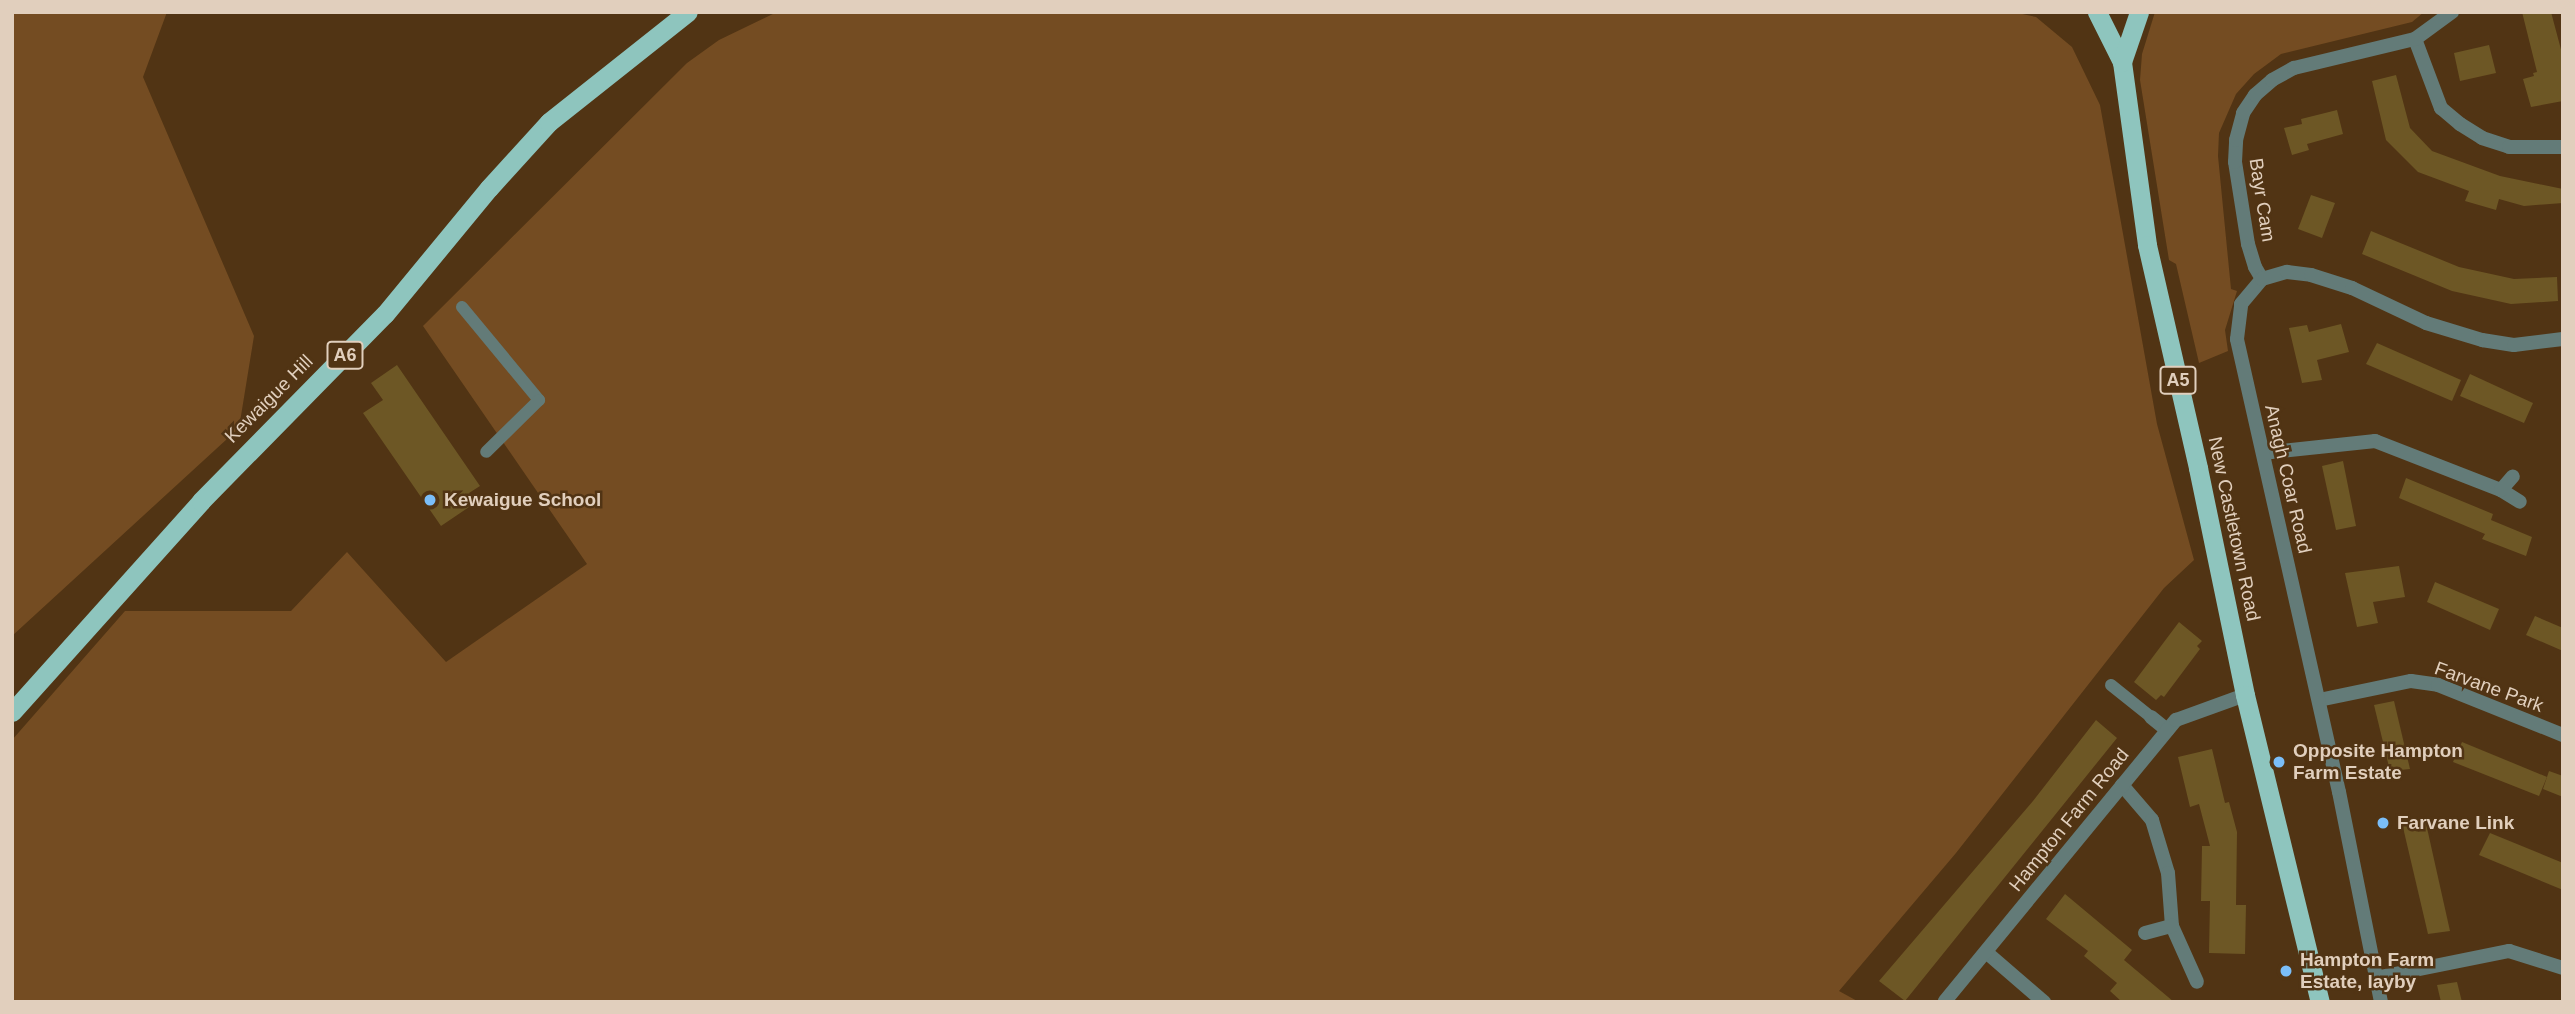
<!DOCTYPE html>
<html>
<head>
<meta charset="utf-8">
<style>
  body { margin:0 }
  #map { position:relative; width:2575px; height:1014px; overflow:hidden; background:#513414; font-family:Helvetica,sans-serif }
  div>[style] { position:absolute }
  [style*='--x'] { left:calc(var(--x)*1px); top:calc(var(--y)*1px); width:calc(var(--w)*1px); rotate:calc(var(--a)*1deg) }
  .green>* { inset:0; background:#744c22 }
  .building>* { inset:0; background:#6d5725 }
  .service>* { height:12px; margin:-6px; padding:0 6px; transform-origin:6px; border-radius:6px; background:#637b78 }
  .minor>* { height:14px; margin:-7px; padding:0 7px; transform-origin:7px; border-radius:7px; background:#637b78 }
  .trunk>* { height:19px; margin:-9.5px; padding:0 9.5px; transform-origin:9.5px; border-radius:9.5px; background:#8ec5be }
  .dots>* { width:19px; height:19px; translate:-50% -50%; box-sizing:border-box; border:4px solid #513414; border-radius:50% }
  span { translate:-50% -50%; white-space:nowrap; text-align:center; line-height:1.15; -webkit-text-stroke:5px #513414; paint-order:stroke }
  .shield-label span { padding:2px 5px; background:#513414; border:2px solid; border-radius:5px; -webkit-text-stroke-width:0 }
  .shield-label { font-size:18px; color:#e1cfbd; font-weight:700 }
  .street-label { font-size:19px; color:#e1cfbd }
  .poi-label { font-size:19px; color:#e1cfbd; font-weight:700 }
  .left { translate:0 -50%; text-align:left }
  .frame { position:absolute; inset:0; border:14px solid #e1cfbd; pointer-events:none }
</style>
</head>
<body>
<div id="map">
  <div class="green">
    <div style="clip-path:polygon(12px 12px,167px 12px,143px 77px,254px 336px,239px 428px,12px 636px)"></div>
    <div style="clip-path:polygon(777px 12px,2013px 12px,2036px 17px,2072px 47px,2100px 105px,2157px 424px,2194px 560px,2164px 588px,1956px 853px,1839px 991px,1859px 1002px,12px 1002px,12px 740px,125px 611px,291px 611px,347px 552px,446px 662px,587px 564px,423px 326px,687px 63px,719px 40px)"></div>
    <div style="clip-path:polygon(2155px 12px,2424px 12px,2412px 22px,2281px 54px,2254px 74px,2236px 94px,2219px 133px,2218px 156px,2231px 289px,2237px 291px,2225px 330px,2228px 351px,2199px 363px,2176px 264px,2169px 260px,2140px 80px,2142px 54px)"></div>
  </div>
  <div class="building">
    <div style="clip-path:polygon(2522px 12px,2551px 12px,2563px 57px,2563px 101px,2531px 107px,2523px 79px,2534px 76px,2533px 73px,2537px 72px)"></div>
    <div style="clip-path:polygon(2489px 45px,2496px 73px,2460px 81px,2454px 53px)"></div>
    <div style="clip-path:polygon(2396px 75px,2410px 128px,2432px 151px,2500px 176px,2563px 189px,2563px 203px,2524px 206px,2499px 199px,2496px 210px,2465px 201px,2469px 191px,2418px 172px,2386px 140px,2372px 81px)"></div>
    <div style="clip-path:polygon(2337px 110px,2343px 134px,2307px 144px,2309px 150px,2292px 155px,2284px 128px,2302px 124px,2301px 119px)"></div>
    <div style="clip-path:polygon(2311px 195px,2335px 203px,2322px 238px,2298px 229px)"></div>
    <div style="clip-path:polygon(2371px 231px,2459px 267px,2514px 279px,2557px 277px,2558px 301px,2511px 304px,2452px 291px,2362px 254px)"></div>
    <div style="clip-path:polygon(2341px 324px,2349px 352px,2317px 360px,2322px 380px,2302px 383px,2289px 328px,2307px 325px,2309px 332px)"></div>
    <div style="clip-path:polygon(2377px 343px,2461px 380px,2452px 401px,2366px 364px)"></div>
    <div style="clip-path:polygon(397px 365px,480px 486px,469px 493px,475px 503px,441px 526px,363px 413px,383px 400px,371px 383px)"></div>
    <div style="clip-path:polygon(2470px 374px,2533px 403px,2524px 423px,2460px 396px)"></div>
    <div style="clip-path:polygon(2343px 461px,2356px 526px,2336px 530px,2322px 466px)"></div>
    <div style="clip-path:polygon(2406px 478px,2493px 514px,2491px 520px,2532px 537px,2526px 556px,2482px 539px,2485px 534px,2399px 498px)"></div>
    <div style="clip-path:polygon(2399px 566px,2405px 597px,2373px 602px,2378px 623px,2357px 627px,2345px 573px)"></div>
    <div style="clip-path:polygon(2435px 582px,2499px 609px,2490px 630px,2427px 602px)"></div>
    <div style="clip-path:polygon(2535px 616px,2563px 628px,2563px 651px,2526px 635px)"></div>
    <div style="clip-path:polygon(2179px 622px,2202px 641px,2197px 646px,2200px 649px,2164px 697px,2161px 695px,2156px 700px,2134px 682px)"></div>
    <div style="clip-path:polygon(2394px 701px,2410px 769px,2390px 771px,2374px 705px)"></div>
    <div style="clip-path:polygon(2096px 720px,2117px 738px,1905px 1001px,1879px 981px,2033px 801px)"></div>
    <div style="clip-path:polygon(2462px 742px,2547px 777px,2539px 796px,2453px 762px)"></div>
    <div style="clip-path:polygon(2212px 749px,2225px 803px,2229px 802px,2237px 832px,2236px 905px,2246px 905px,2245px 954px,2209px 953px,2210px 901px,2201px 901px,2202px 846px,2210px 846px,2199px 804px,2190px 807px,2178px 757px)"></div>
    <div style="clip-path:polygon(2549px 771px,2563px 776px,2563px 797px,2543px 789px)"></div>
    <div style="clip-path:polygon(2425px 819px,2450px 931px,2428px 934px,2402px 823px)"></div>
    <div style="clip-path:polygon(2490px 833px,2563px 863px,2563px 890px,2479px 855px)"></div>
    <div style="clip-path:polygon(2065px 894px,2132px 950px,2124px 960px,2174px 1002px,2122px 1002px,2110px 991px,2117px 983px,2084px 956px,2088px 951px,2046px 919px)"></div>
    <div style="clip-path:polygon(2457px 982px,2462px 1002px,2441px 1002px,2437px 985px)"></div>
  </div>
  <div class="service">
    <div style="--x:462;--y:307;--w:121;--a:50.4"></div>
    <div style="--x:539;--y:400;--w:74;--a:135.5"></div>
    <div style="--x:2111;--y:685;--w:51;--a:38.7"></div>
  </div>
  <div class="minor">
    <div style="--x:2415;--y:39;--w:74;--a:69.4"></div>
    <div style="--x:2441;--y:108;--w:25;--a:40"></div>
    <div style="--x:2460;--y:124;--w:26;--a:32"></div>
    <div style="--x:2482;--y:138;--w:28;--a:18"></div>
    <div style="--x:2509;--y:147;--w:54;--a:0"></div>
    <div style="--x:2262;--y:279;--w:14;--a:-120"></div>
    <div style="--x:2255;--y:267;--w:24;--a:-107"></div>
    <div style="--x:2248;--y:244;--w:83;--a:-99"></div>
    <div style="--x:2235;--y:162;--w:22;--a:-87"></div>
    <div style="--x:2236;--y:140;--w:28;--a:-75"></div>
    <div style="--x:2243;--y:113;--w:22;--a:-56"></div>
    <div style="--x:2255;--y:95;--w:23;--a:-41"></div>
    <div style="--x:2272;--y:80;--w:25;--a:-29"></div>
    <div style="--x:2294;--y:68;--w:124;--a:-13.5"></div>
    <div style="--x:2415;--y:39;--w:46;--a:-36.1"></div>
    <div style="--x:2263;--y:453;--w:113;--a:-6.1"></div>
    <div style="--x:2375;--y:441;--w:135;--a:21.3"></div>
    <div style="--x:2501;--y:490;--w:22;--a:32"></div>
    <div style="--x:2501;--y:490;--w:18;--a:-49"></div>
    <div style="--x:2319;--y:700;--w:94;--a:-11.7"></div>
    <div style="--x:2411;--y:681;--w:27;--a:8"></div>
    <div style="--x:2438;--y:685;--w:135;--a:21.8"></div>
    <div style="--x:2151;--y:717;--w:21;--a:39"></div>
    <div style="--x:2122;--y:785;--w:46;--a:49.4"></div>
    <div style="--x:2152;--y:820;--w:55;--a:73.2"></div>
    <div style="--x:2168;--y:873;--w:53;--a:85.7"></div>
    <div style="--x:2172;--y:926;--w:61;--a:65.9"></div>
    <div style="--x:2145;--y:933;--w:28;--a:-15"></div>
    <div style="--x:1986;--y:952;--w:77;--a:40.8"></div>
    <div style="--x:2375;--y:978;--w:137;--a:-11.4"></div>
    <div style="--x:2509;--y:951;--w:57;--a:17.5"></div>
    <div style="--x:1945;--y:1001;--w:364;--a:-50.6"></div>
    <div style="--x:2176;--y:720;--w:73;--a:-19.9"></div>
    <div style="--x:2381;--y:1002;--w:214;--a:-101.3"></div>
    <div style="--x:2339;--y:792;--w:464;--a:-102.7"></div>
    <div style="--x:2237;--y:339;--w:35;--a:-83"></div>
    <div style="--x:2241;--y:304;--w:33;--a:-50"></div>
    <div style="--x:2262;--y:279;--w:26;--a:-16"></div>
    <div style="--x:2287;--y:272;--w:24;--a:7"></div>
    <div style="--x:2311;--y:275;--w:43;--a:17.6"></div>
    <div style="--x:2352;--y:288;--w:82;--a:25.3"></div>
    <div style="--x:2426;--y:323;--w:59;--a:16.9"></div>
    <div style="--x:2482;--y:340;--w:32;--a:9"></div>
    <div style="--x:2514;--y:345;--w:49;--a:-7"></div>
  </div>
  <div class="trunk">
    <div style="--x:2097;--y:12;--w:56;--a:63.4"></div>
    <div style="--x:2122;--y:62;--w:185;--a:82.2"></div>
    <div style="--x:2147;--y:245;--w:229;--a:77.1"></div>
    <div style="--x:2198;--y:468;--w:232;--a:78.3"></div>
    <div style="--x:2245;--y:695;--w:316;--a:76.3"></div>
    <div style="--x:2122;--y:62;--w:53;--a:-71.2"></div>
    <div style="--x:12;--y:712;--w:283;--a:-48.1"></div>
    <div style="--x:201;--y:501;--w:262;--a:-45.5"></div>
    <div style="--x:385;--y:314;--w:163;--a:-50.5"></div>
    <div style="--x:489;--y:188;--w:89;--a:-47.7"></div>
    <div style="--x:549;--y:122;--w:177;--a:-38.4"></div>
  </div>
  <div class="dots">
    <div style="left:430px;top:500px;background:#7bbef8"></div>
    <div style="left:2279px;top:762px;background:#7bbef8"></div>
    <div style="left:2383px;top:823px;background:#7bbef8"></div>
    <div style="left:2286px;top:971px;background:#7bbef8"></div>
  </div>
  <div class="shield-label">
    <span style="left:345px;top:355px">A6</span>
    <span style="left:2178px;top:380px">A5</span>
  </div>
  <div class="street-label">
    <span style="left:2262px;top:200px;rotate:81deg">Bayr Cam</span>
    <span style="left:269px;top:399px;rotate:-45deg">Kewaigue Hill</span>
    <span style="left:2288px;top:479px;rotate:77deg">Anagh Coar Road</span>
    <span style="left:2234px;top:529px;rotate:78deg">New Castletown Road</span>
    <span style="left:2489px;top:687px;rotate:20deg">Farvane Park</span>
    <span style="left:2069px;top:820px;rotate:-51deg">Hampton Farm Road</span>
  </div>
  <div class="poi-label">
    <span class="left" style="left:444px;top:500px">Kewaigue School</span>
    <span class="left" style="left:2293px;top:762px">Opposite Hampton<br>Farm Estate</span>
    <span class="left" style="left:2397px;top:823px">Farvane Link</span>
    <span class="left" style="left:2300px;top:971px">Hampton Farm<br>Estate, layby</span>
  </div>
  <div class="frame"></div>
</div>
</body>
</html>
